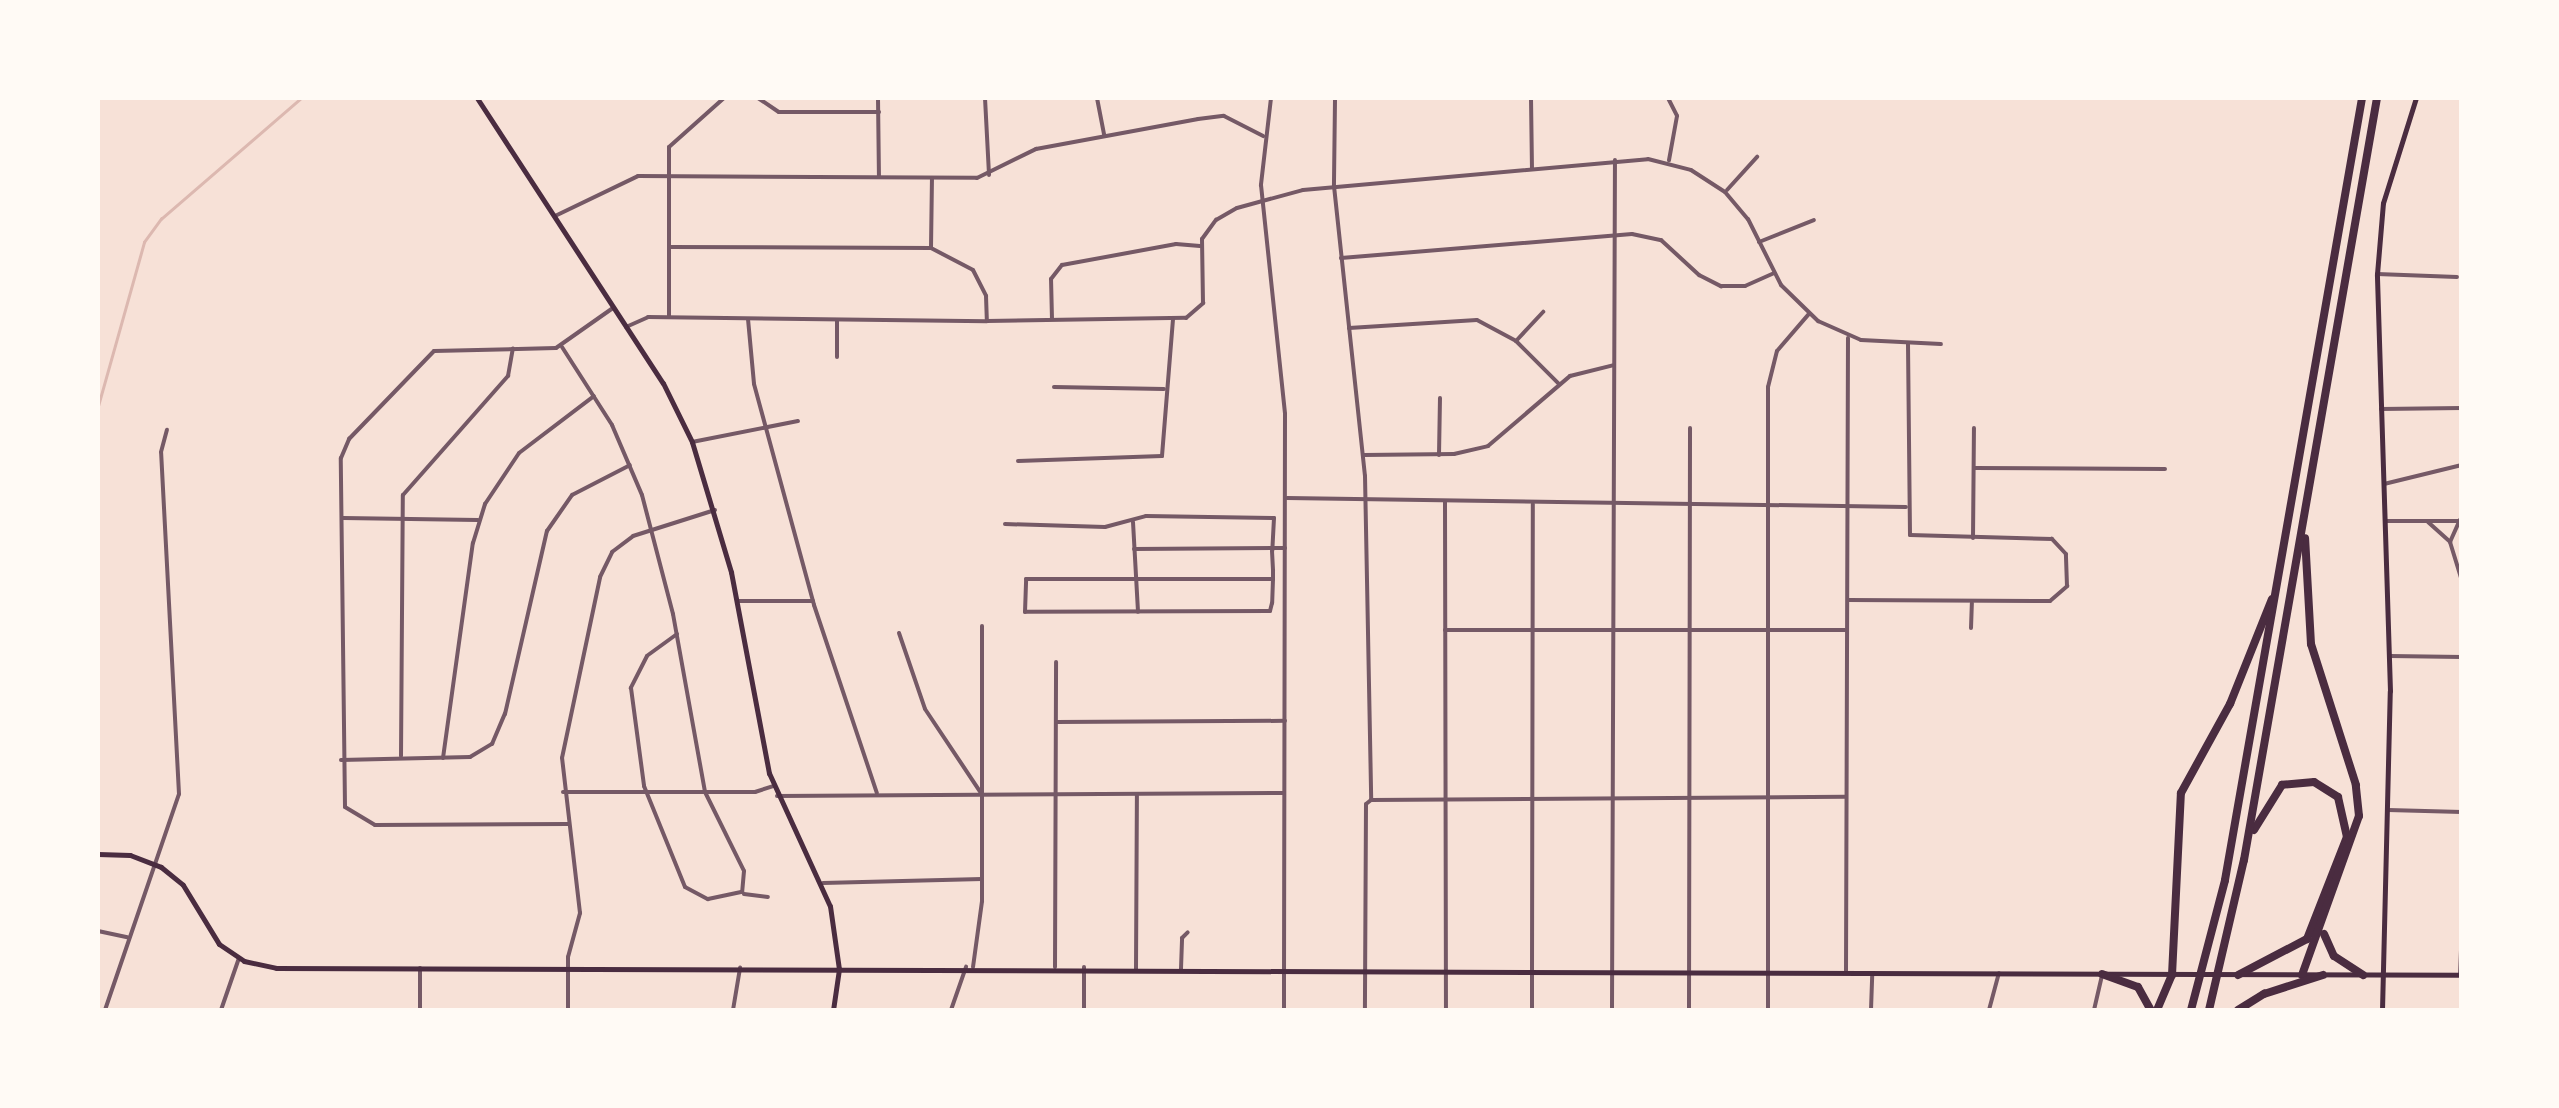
<!DOCTYPE html>
<html>
<head>
<meta charset="utf-8">
<style>
  body { margin:0 }
  #map { position:relative; width:2559px; height:1108px; overflow:hidden; background:#f7e1d7; font-family:"Archivo Narrow",sans-serif }
  div>[style] { position:absolute }
  [style*='--x'] { left:calc(var(--x)*1px); top:calc(var(--y)*1px); width:calc(var(--w)*1px); rotate:calc(var(--a)*1deg) }
  .stream>* { height:2.5px; margin:-1.25px; padding:0 1.25px; transform-origin:1.25px; border-radius:1.25px; background:#dcb8b0 }
  .minor>* { height:4px; margin:-2px; padding:0 2px; transform-origin:2px; border-radius:2px; background:#755966 }
  .tertiary>* { height:4px; margin:-2px; padding:0 2px; transform-origin:2px; border-radius:2px; background:#755966 }
  .secondary>* { height:5px; margin:-2.5px; padding:0 2.5px; transform-origin:2.5px; border-radius:2.5px; background:#4a2c40 }
  .primary>* { height:5px; margin:-2.5px; padding:0 2.5px; transform-origin:2.5px; border-radius:2.5px; background:#4a2c40 }
  .motorway>* { height:8px; margin:-4px; padding:0 4px; transform-origin:4px; border-radius:4px; background:#4a2c40 }
  span { translate:-50% -50%; white-space:nowrap; text-align:center; line-height:1.15; -webkit-text-stroke:9px #fffaf5; paint-order:stroke }
  .frame { position:absolute; inset:0; border:100px solid #fffaf5; pointer-events:none }
</style>
</head>
<body>
<div id="map">
  <div class="stream">
    <div style="--x:98;--y:406;--w:170;--a:-74.3"></div>
    <div style="--x:144;--y:242;--w:29;--a:-54"></div>
    <div style="--x:161;--y:219;--w:185;--a:-40.8"></div>
  </div>
  <div class="minor">
    <div style="--x:758;--y:98;--w:25;--a:34"></div>
    <div style="--x:779;--y:112;--w:100;--a:0"></div>
    <div style="--x:878;--y:98;--w:79;--a:89.3"></div>
    <div style="--x:985;--y:98;--w:77;--a:87"></div>
    <div style="--x:1097;--y:98;--w:38;--a:79"></div>
    <div style="--x:1531;--y:98;--w:70;--a:89.2"></div>
    <div style="--x:1668;--y:98;--w:20;--a:63"></div>
    <div style="--x:1677;--y:116;--w:45;--a:100.3"></div>
    <div style="--x:1335;--y:100;--w:86;--a:90.7"></div>
    <div style="--x:1334;--y:186;--w:292;--a:83.9"></div>
    <div style="--x:1365;--y:476;--w:324;--a:88.9"></div>
    <div style="--x:1371;--y:800;--w:6;--a:141"></div>
    <div style="--x:1366;--y:804;--w:206;--a:90.3"></div>
    <div style="--x:1727;--y:190;--w:45;--a:-47.7"></div>
    <div style="--x:555;--y:216;--w:92;--a:-25.7"></div>
    <div style="--x:638;--y:176;--w:339;--a:0.3"></div>
    <div style="--x:977;--y:178;--w:66;--a:-26.2"></div>
    <div style="--x:1036;--y:149;--w:165;--a:-10.5"></div>
    <div style="--x:1198;--y:119;--w:26;--a:-7"></div>
    <div style="--x:1224;--y:116;--w:44;--a:27.1"></div>
    <div style="--x:1759;--y:242;--w:59;--a:-21.8"></div>
    <div style="--x:669;--y:247;--w:262;--a:0.2"></div>
    <div style="--x:931;--y:248;--w:47;--a:27.6"></div>
    <div style="--x:973;--y:270;--w:29;--a:63"></div>
    <div style="--x:986;--y:296;--w:25;--a:88"></div>
    <div style="--x:987;--y:321;--w:199;--a:-0.9"></div>
    <div style="--x:1186;--y:318;--w:23;--a:-41"></div>
    <div style="--x:1203;--y:303;--w:64;--a:-90.9"></div>
    <div style="--x:1202;--y:239;--w:24;--a:-54"></div>
    <div style="--x:1216;--y:220;--w:24;--a:-30"></div>
    <div style="--x:1237;--y:208;--w:68;--a:-15.3"></div>
    <div style="--x:1303;--y:190;--w:346;--a:-5.1"></div>
    <div style="--x:1648;--y:159;--w:44;--a:14.3"></div>
    <div style="--x:1691;--y:170;--w:40;--a:32.9"></div>
    <div style="--x:1725;--y:192;--w:35;--a:50"></div>
    <div style="--x:1748;--y:219;--w:74;--a:63.4"></div>
    <div style="--x:1781;--y:285;--w:52;--a:44.2"></div>
    <div style="--x:1818;--y:321;--w:47;--a:23.8"></div>
    <div style="--x:1861;--y:340;--w:80;--a:2.9"></div>
    <div style="--x:931;--y:248;--w:69;--a:-89.2"></div>
    <div style="--x:1341;--y:258;--w:292;--a:-4.7"></div>
    <div style="--x:1632;--y:234;--w:30;--a:12"></div>
    <div style="--x:1661;--y:240;--w:52;--a:42.6"></div>
    <div style="--x:1699;--y:275;--w:25;--a:27"></div>
    <div style="--x:1721;--y:286;--w:24;--a:0"></div>
    <div style="--x:1745;--y:286;--w:32;--a:-24"></div>
    <div style="--x:2377;--y:274;--w:80;--a:2.1"></div>
    <div style="--x:669;--y:317;--w:170;--a:-90"></div>
    <div style="--x:669;--y:147;--w:74;--a:-41.7"></div>
    <div style="--x:748;--y:319;--w:65;--a:84.7"></div>
    <div style="--x:754;--y:384;--w:229;--a:74.8"></div>
    <div style="--x:814;--y:605;--w:198;--a:71.5"></div>
    <div style="--x:1052;--y:319;--w:40;--a:-91.4"></div>
    <div style="--x:1051;--y:279;--w:18;--a:-52"></div>
    <div style="--x:1062;--y:265;--w:116;--a:-10.4"></div>
    <div style="--x:1176;--y:244;--w:24;--a:5"></div>
    <div style="--x:1349;--y:328;--w:128;--a:-3.6"></div>
    <div style="--x:1477;--y:320;--w:44;--a:28.3"></div>
    <div style="--x:1516;--y:341;--w:61;--a:45"></div>
    <div style="--x:1516;--y:341;--w:40;--a:-47"></div>
    <div style="--x:562;--y:347;--w:93;--a:57.3"></div>
    <div style="--x:612;--y:425;--w:76;--a:66.8"></div>
    <div style="--x:642;--y:495;--w:123;--a:75.4"></div>
    <div style="--x:673;--y:614;--w:181;--a:79.8"></div>
    <div style="--x:705;--y:792;--w:88;--a:63.7"></div>
    <div style="--x:744;--y:871;--w:21;--a:95"></div>
    <div style="--x:837;--y:357;--w:37;--a:-90"></div>
    <div style="--x:1054;--y:387;--w:110;--a:1"></div>
    <div style="--x:2381;--y:409;--w:81;--a:-0.7"></div>
    <div style="--x:692;--y:442;--w:108;--a:-11.2"></div>
    <div style="--x:1364;--y:455;--w:90;--a:-0.6"></div>
    <div style="--x:1454;--y:454;--w:35;--a:-13"></div>
    <div style="--x:1488;--y:446;--w:108;--a:-40.5"></div>
    <div style="--x:1570;--y:376;--w:45;--a:-14"></div>
    <div style="--x:1439;--y:455;--w:57;--a:-89"></div>
    <div style="--x:1018;--y:461;--w:144;--a:-2"></div>
    <div style="--x:1162;--y:456;--w:137;--a:-85.4"></div>
    <div style="--x:1974;--y:468;--w:191;--a:0.3"></div>
    <div style="--x:2384;--y:484;--w:80;--a:-13.7"></div>
    <div style="--x:1287;--y:498;--w:619;--a:0.83"></div>
    <div style="--x:1445;--y:502;--w:508;--a:89.89"></div>
    <div style="--x:343;--y:518;--w:135;--a:0.8"></div>
    <div style="--x:2386;--y:521;--w:76;--a:0"></div>
    <div style="--x:1133;--y:522;--w:90;--a:86.8"></div>
    <div style="--x:2428;--y:522;--w:30;--a:42"></div>
    <div style="--x:2450;--y:542;--w:41;--a:72.9"></div>
    <div style="--x:1005;--y:524;--w:100;--a:1.7"></div>
    <div style="--x:1105;--y:527;--w:42;--a:-15"></div>
    <div style="--x:1146;--y:516;--w:128;--a:0.9"></div>
    <div style="--x:1274;--y:518;--w:33;--a:93"></div>
    <div style="--x:1272;--y:551;--w:20;--a:87"></div>
    <div style="--x:1273;--y:571;--w:8;--a:90"></div>
    <div style="--x:1273;--y:579;--w:24;--a:92"></div>
    <div style="--x:1272;--y:603;--w:8;--a:104"></div>
    <div style="--x:1270;--y:611;--w:245;--a:179.8"></div>
    <div style="--x:1025;--y:612;--w:33;--a:-88"></div>
    <div style="--x:1026;--y:579;--w:247;--a:0"></div>
    <div style="--x:1973;--y:538;--w:110;--a:-89.5"></div>
    <div style="--x:2450;--y:542;--w:24;--a:-66"></div>
    <div style="--x:1134;--y:549;--w:151;--a:-0.4"></div>
    <div style="--x:1848;--y:600;--w:202;--a:0.3"></div>
    <div style="--x:2050;--y:601;--w:23;--a:-41"></div>
    <div style="--x:2067;--y:586;--w:32;--a:-92"></div>
    <div style="--x:2066;--y:554;--w:21;--a:-133"></div>
    <div style="--x:2052;--y:539;--w:142;--a:-178.4"></div>
    <div style="--x:1910;--y:535;--w:192;--a:-90.6"></div>
    <div style="--x:738;--y:601;--w:75;--a:0"></div>
    <div style="--x:1971;--y:628;--w:25;--a:-88"></div>
    <div style="--x:1445;--y:630;--w:400;--a:0"></div>
    <div style="--x:899;--y:633;--w:80;--a:71.1"></div>
    <div style="--x:925;--y:709;--w:101;--a:56.3"></div>
    <div style="--x:677;--y:634;--w:37;--a:144"></div>
    <div style="--x:647;--y:656;--w:36;--a:117"></div>
    <div style="--x:631;--y:688;--w:99;--a:82.4"></div>
    <div style="--x:644;--y:786;--w:109;--a:67.9"></div>
    <div style="--x:685;--y:887;--w:26;--a:28"></div>
    <div style="--x:708;--y:899;--w:35;--a:-12"></div>
    <div style="--x:2390;--y:656;--w:72;--a:0.8"></div>
    <div style="--x:1056;--y:722;--w:229;--a:-0.3"></div>
    <div style="--x:401;--y:756;--w:261;--a:-89.6"></div>
    <div style="--x:403;--y:495;--w:159;--a:-48.6"></div>
    <div style="--x:508;--y:376;--w:28;--a:-80"></div>
    <div style="--x:443;--y:758;--w:217;--a:-82.1"></div>
    <div style="--x:473;--y:543;--w:41;--a:-72.9"></div>
    <div style="--x:485;--y:504;--w:61;--a:-56.3"></div>
    <div style="--x:519;--y:453;--w:94;--a:-37.2"></div>
    <div style="--x:341;--y:760;--w:129;--a:-1.3"></div>
    <div style="--x:470;--y:757;--w:26;--a:-31"></div>
    <div style="--x:492;--y:744;--w:33;--a:-67"></div>
    <div style="--x:505;--y:714;--w:188;--a:-77.1"></div>
    <div style="--x:547;--y:531;--w:44;--a:-55.2"></div>
    <div style="--x:572;--y:495;--w:65;--a:-27.3"></div>
    <div style="--x:563;--y:792;--w:192;--a:0"></div>
    <div style="--x:755;--y:792;--w:19;--a:-18"></div>
    <div style="--x:777;--y:796;--w:507;--a:-0.34"></div>
    <div style="--x:1371;--y:800;--w:474;--a:-0.4"></div>
    <div style="--x:2388;--y:810;--w:74;--a:1.5"></div>
    <div style="--x:568;--y:824;--w:193;--a:179.7"></div>
    <div style="--x:375;--y:825;--w:35;--a:-149"></div>
    <div style="--x:345;--y:807;--w:349;--a:-90.7"></div>
    <div style="--x:341;--y:458;--w:21;--a:-67"></div>
    <div style="--x:349;--y:439;--w:122;--a:-46"></div>
    <div style="--x:434;--y:351;--w:122;--a:-1.4"></div>
    <div style="--x:556;--y:348;--w:70;--a:-35.1"></div>
    <div style="--x:823;--y:883;--w:159;--a:-1.4"></div>
    <div style="--x:744;--y:894;--w:24;--a:7"></div>
    <div style="--x:98;--y:931;--w:30;--a:12"></div>
    <div style="--x:973;--y:967;--w:67;--a:-82.2"></div>
    <div style="--x:982;--y:901;--w:275;--a:-90"></div>
    <div style="--x:1055;--y:967;--w:305;--a:-89.8"></div>
    <div style="--x:1136;--y:969;--w:175;--a:-89.7"></div>
    <div style="--x:1181;--y:969;--w:31;--a:-88"></div>
    <div style="--x:1182;--y:938;--w:8;--a:-45"></div>
    <div style="--x:1846;--y:973;--w:635;--a:-89.82"></div>
    <div style="--x:1532;--y:974;--w:470;--a:-89.9"></div>
    <div style="--x:2460;--y:975;--w:50;--a:-87.7"></div>
    <div style="--x:105;--y:1010;--w:228;--a:-71.1"></div>
    <div style="--x:179;--y:794;--w:342;--a:-93"></div>
    <div style="--x:161;--y:452;--w:23;--a:-75"></div>
    <div style="--x:221;--y:1010;--w:55;--a:-70.9"></div>
    <div style="--x:420;--y:1010;--w:42;--a:-90"></div>
    <div style="--x:568;--y:1010;--w:53;--a:-90"></div>
    <div style="--x:568;--y:957;--w:46;--a:-74.7"></div>
    <div style="--x:580;--y:913;--w:156;--a:-96.6"></div>
    <div style="--x:562;--y:758;--w:185;--a:-78.1"></div>
    <div style="--x:600;--y:577;--w:28;--a:-64"></div>
    <div style="--x:612;--y:552;--w:26;--a:-37"></div>
    <div style="--x:633;--y:536;--w:86;--a:-17.6"></div>
    <div style="--x:733;--y:1010;--w:43;--a:-80.5"></div>
    <div style="--x:951;--y:1010;--w:46;--a:-70.8"></div>
    <div style="--x:1084;--y:1010;--w:43;--a:-90"></div>
    <div style="--x:1284;--y:1010;--w:40;--a:-90"></div>
    <div style="--x:1612;--y:1010;--w:850;--a:-89.8"></div>
    <div style="--x:1689;--y:1010;--w:582;--a:-89.9"></div>
    <div style="--x:1768;--y:1010;--w:623;--a:-90"></div>
    <div style="--x:1768;--y:387;--w:37;--a:-76"></div>
    <div style="--x:1777;--y:351;--w:48;--a:-49.3"></div>
    <div style="--x:1871;--y:1010;--w:35;--a:-88"></div>
    <div style="--x:1989;--y:1010;--w:38;--a:-75"></div>
    <div style="--x:2094;--y:1010;--w:37;--a:-77"></div>
  </div>
  <div class="tertiary">
    <div style="--x:1271;--y:98;--w:88;--a:96.6"></div>
    <div style="--x:1261;--y:185;--w:230;--a:84"></div>
    <div style="--x:1285;--y:414;--w:556;--a:90.1"></div>
    <div style="--x:626;--y:327;--w:24;--a:-24"></div>
    <div style="--x:648;--y:317;--w:339;--a:0.7"></div>
    <div style="--x:1532;--y:1010;--w:36;--a:-90"></div>
  </div>
  <div class="secondary">
    <div style="--x:98;--y:854;--w:32;--a:2"></div>
    <div style="--x:130;--y:855;--w:33;--a:21"></div>
    <div style="--x:161;--y:867;--w:28;--a:39"></div>
    <div style="--x:183;--y:885;--w:69;--a:58.6"></div>
    <div style="--x:219;--y:944;--w:30;--a:34"></div>
    <div style="--x:244;--y:961;--w:33;--a:12"></div>
    <div style="--x:276;--y:968;--w:2186;--a:0.18"></div>
    <div style="--x:2382;--y:1010;--w:319;--a:-88.6"></div>
    <div style="--x:2390;--y:691;--w:417;--a:-91.8"></div>
    <div style="--x:2377;--y:274;--w:71;--a:-85.2"></div>
    <div style="--x:2383;--y:203;--w:110;--a:-72.6"></div>
  </div>
  <div class="primary">
    <div style="--x:477;--y:98;--w:340;--a:56.9"></div>
    <div style="--x:663;--y:383;--w:66;--a:63.8"></div>
    <div style="--x:692;--y:442;--w:136;--a:73.3"></div>
    <div style="--x:731;--y:572;--w:205;--a:79.3"></div>
    <div style="--x:769;--y:773;--w:146;--a:65.4"></div>
    <div style="--x:830;--y:906;--w:64;--a:81.9"></div>
    <div style="--x:839;--y:969;--w:41;--a:98.3"></div>
  </div>
  <div class="motorway">
    <div style="--x:2324;--y:934;--w:24;--a:66"></div>
    <div style="--x:2334;--y:956;--w:35;--a:33"></div>
    <div style="--x:2102;--y:974;--w:38;--a:20"></div>
    <div style="--x:2138;--y:987;--w:26;--a:61"></div>
    <div style="--x:2238;--y:975;--w:78;--a:-27.6"></div>
    <div style="--x:2307;--y:939;--w:110;--a:-68.6"></div>
    <div style="--x:2347;--y:837;--w:41;--a:-102.7"></div>
    <div style="--x:2338;--y:797;--w:28;--a:-148"></div>
    <div style="--x:2314;--y:782;--w:32;--a:175"></div>
    <div style="--x:2282;--y:785;--w:53;--a:121.9"></div>
    <div style="--x:2302;--y:975;--w:169;--a:-70.3"></div>
    <div style="--x:2359;--y:816;--w:31;--a:-96"></div>
    <div style="--x:2356;--y:785;--w:148;--a:-107.7"></div>
    <div style="--x:2311;--y:644;--w:106;--a:-93.2"></div>
    <div style="--x:2157;--y:1010;--w:38;--a:-67"></div>
    <div style="--x:2172;--y:975;--w:182;--a:-87.2"></div>
    <div style="--x:2181;--y:793;--w:102;--a:-61.2"></div>
    <div style="--x:2230;--y:704;--w:113;--a:-68.2"></div>
    <div style="--x:2191;--y:1010;--w:134;--a:-75.3"></div>
    <div style="--x:2225;--y:880;--w:794;--a:-80.06"></div>
    <div style="--x:2209;--y:1010;--w:154;--a:-76.9"></div>
    <div style="--x:2244;--y:860;--w:774;--a:-80.1"></div>
    <div style="--x:2238;--y:1010;--w:31;--a:-32"></div>
    <div style="--x:2264;--y:994;--w:62;--a:-17.9"></div>
  </div>
  <div class="frame"></div>
</div>
</body>
</html>
